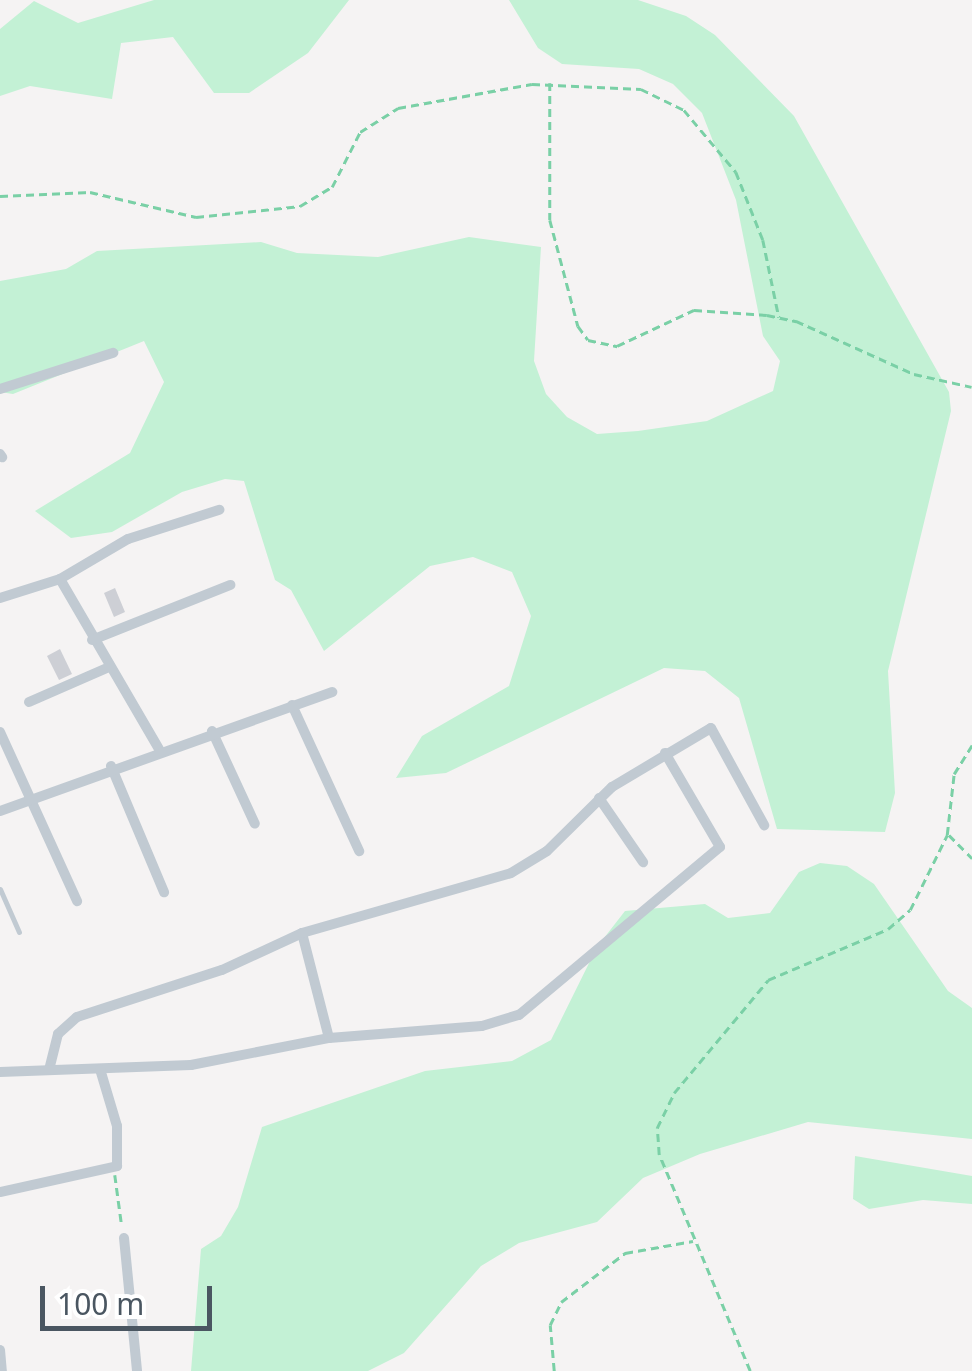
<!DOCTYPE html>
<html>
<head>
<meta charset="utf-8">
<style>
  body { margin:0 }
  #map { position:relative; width:972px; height:1371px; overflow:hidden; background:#f5f3f3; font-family:"Noto Sans",sans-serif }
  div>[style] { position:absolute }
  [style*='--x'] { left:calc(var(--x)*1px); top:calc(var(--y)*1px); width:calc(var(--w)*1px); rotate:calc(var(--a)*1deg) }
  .green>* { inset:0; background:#c3f1d5 }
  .building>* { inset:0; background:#cdcfd5 }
  .path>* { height:2.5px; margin-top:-1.25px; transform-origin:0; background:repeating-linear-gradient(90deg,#7ad0a6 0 8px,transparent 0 13px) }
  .service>* { height:5px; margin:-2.5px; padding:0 2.5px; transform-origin:2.5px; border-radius:2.5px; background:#c1cad2 }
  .minor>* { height:10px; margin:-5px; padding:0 5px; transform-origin:5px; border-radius:5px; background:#c1cad2 }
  span { translate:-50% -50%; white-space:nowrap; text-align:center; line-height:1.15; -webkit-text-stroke:8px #fff; paint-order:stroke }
  .scale { position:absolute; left:40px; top:1286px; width:172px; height:45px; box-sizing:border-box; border:5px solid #4a5661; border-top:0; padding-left:12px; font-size:30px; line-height:35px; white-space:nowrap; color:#4a5661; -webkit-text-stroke:8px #fff; paint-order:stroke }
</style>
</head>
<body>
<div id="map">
  <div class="green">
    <div style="clip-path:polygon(154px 0,349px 0,308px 53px,249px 93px,214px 93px,173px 37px,121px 43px,112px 99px,30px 86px,0 96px,0 29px,34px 1px,78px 23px)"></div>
    <div style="clip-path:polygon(509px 0,638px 0,686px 16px,715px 35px,794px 116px,949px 392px,951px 411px,888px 671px,895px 793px,885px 832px,777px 829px,739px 698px,705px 671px,664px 668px,446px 773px,396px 778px,422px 736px,509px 686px,531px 616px,512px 572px,473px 557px,430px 566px,324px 651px,291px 590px,275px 580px,244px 481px,225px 479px,182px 492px,112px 532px,71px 538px,35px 511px,130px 453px,164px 382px,144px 341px,13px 394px,0 392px,0 281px,66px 269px,97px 251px,261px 242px,297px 253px,378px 257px,469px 237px,541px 247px,534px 361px,546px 394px,567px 417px,597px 434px,638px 431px,707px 421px,773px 391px,780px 361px,763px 336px,736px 200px,702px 113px,673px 84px,639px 69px,562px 64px,538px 48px)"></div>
    <div style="clip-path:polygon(820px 863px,847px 866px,874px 884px,948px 991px,972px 1008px,972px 1139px,808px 1122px,700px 1154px,643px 1178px,597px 1222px,519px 1243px,481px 1266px,404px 1353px,368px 1371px,191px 1371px,201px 1249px,221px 1236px,238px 1207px,262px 1127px,425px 1071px,512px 1061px,551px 1040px,597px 947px,625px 911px,705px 904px,728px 918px,770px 913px,799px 872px)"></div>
    <div style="clip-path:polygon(855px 1156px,972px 1176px,972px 1204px,923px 1200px,869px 1209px,853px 1199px)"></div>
  </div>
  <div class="building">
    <div style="clip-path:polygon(115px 588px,125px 612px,114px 617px,104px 593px)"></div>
    <div style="clip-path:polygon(60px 649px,72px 674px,59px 680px,47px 656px)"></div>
  </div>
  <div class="path">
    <div style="--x:550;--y:83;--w:137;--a:90"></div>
    <div style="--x:550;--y:220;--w:110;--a:75.2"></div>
    <div style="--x:578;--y:326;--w:17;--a:54"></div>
    <div style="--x:588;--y:340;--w:30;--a:12"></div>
    <div style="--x:617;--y:346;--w:85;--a:-25.1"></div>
    <div style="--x:694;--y:310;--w:73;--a:3.9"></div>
    <div style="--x:767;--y:315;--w:30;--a:12"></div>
    <div style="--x:796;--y:321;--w:129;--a:24.2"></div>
    <div style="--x:914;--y:374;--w:59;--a:12.6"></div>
    <div style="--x:0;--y:196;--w:90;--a:-2.5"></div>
    <div style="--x:90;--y:192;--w:109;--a:13.3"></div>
    <div style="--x:196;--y:217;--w:105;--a:-6"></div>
    <div style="--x:300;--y:206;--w:37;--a:-31"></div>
    <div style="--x:332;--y:187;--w:62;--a:-63"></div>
    <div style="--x:360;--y:132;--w:45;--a:-32.3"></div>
    <div style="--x:398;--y:108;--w:136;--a:-10.2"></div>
    <div style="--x:532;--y:84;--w:109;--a:2.6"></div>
    <div style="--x:641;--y:89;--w:48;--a:26"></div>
    <div style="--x:684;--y:110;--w:81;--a:50"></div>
    <div style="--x:736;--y:172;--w:73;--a:68.3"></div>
    <div style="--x:763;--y:240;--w:79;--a:78.3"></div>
    <div style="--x:949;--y:835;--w:33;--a:45"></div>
    <div style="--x:115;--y:1175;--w:52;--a:82.3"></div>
    <div style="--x:554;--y:1371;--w:46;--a:-95"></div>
    <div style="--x:550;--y:1325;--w:25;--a:-64"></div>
    <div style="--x:561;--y:1302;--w:81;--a:-37.4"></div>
    <div style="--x:625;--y:1253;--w:69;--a:-10"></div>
    <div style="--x:750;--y:1371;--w:234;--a:-112.8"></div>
    <div style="--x:659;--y:1155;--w:27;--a:-94"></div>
    <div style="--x:657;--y:1128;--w:39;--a:-64"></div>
    <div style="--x:674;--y:1093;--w:147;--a:-50.2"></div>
    <div style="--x:768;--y:980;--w:130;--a:-23"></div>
    <div style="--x:888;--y:929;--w:29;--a:-41"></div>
    <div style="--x:910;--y:910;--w:84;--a:-63.7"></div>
    <div style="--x:947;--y:835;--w:61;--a:-83.5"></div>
    <div style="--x:954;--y:774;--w:34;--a:-58"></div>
  </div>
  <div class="service">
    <div style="--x:0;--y:889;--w:47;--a:66.2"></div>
  </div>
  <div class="minor">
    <div style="--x:0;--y:389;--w:119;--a:-17.7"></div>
    <div style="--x:0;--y:454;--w:4;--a:56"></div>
    <div style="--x:60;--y:579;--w:197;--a:59.8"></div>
    <div style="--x:0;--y:598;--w:63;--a:-17.6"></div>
    <div style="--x:60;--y:579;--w:79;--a:-30.5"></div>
    <div style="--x:128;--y:539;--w:96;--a:-17.7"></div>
    <div style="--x:92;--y:640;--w:149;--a:-21.7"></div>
    <div style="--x:29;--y:702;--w:85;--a:-23.6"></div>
    <div style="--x:292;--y:705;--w:161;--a:65.3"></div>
    <div style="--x:212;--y:731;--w:102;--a:65.2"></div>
    <div style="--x:0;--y:732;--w:186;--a:65.5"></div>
    <div style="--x:111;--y:766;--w:137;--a:67.2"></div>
    <div style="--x:599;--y:798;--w:78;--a:55.5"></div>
    <div style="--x:0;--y:811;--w:353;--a:-19.7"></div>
    <div style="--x:302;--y:933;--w:108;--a:75.6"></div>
    <div style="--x:49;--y:1070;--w:37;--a:-76"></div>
    <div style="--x:58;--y:1034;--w:25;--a:-42"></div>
    <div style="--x:77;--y:1017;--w:152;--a:-18"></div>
    <div style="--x:222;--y:970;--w:88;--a:-24.8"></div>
    <div style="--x:302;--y:933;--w:217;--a:-16"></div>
    <div style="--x:511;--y:873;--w:42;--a:-31.4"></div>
    <div style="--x:547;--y:851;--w:91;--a:-44.6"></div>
    <div style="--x:612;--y:787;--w:115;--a:-30.8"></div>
    <div style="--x:711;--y:728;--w:111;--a:61.3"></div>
    <div style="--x:0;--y:1072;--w:191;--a:-2.1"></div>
    <div style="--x:191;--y:1065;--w:141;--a:-11.1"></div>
    <div style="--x:329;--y:1038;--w:153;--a:-4.5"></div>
    <div style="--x:482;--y:1026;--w:39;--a:-17"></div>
    <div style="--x:519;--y:1015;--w:262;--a:-39.9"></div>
    <div style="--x:720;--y:847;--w:109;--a:-120.3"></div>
    <div style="--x:0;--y:1192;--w:120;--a:-12.5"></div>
    <div style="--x:117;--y:1166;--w:40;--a:-90"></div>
    <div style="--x:117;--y:1126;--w:59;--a:-106.6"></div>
    <div style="--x:124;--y:1238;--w:134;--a:84.4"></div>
    <div style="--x:0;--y:1350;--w:21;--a:85"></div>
  </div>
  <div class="scale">100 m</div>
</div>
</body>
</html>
